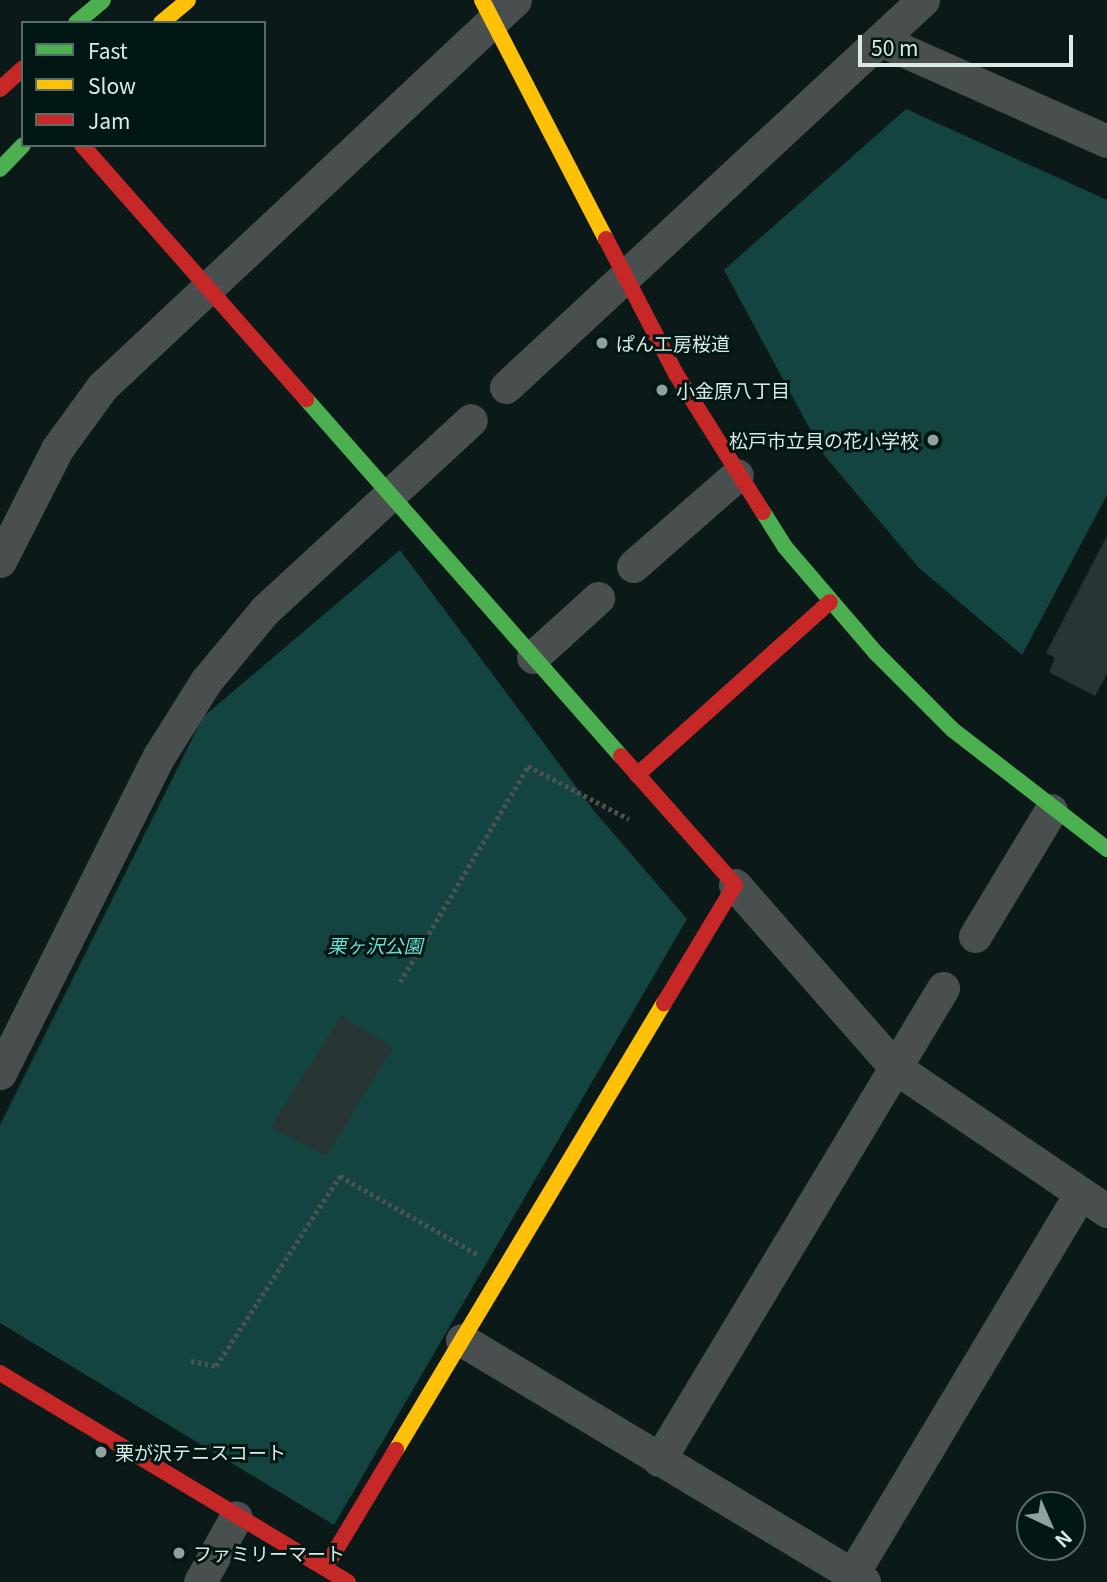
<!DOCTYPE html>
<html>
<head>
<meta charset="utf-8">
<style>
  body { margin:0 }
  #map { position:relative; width:1107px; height:1582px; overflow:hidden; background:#0b1a18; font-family:Georgia,"Noto Sans JP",serif }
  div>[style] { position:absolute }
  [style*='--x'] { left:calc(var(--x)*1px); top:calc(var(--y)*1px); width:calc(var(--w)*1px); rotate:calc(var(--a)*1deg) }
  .green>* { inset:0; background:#144440 }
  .building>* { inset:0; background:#273534 }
  .path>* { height:4.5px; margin-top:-2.25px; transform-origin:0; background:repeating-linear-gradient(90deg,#4b5251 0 3.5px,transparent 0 7px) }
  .street>* { height:33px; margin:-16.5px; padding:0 16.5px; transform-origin:16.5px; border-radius:16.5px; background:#494f4e }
  .fast>* { height:16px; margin:-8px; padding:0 8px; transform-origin:8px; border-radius:8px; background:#4caf50 }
  .slow>* { height:16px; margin:-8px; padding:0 8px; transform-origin:8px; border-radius:8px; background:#ffc107 }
  .jam>* { height:16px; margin:-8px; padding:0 8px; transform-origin:8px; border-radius:8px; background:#c62828 }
  .dots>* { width:19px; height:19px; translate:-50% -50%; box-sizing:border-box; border:4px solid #001714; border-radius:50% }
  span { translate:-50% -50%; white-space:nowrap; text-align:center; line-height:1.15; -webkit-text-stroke:6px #001714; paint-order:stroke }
  .poi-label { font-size:19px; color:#daeae7 }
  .left { translate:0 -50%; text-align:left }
  .right { translate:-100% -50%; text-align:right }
  .park-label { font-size:19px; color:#6bddd1; font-style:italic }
  .legend { position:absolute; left:21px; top:21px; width:245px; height:126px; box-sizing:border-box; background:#001714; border:2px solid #576b68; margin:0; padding:9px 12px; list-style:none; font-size:21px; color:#daeae7 }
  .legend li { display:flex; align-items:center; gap:14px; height:35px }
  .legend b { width:35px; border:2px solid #576b68 }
  .north { position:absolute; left:1016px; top:1491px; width:70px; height:70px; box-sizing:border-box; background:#001714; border:2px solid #576b68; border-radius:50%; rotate:136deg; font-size:19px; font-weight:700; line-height:28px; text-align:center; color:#daeae7 }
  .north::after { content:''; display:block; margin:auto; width:24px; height:32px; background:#92a19f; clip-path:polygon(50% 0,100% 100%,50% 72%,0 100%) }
  .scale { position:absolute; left:858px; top:35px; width:215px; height:32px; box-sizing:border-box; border:4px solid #daeae7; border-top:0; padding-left:9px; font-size:21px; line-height:24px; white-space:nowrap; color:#daeae7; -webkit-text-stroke:5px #001714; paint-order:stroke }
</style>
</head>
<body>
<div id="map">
  <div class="green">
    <div style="clip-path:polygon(906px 109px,1107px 200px,1107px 495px,1022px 655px,919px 568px,824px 455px,724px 270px)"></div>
    <div style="clip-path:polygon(400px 550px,595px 812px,687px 919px,334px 1525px,0 1323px,0 1125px,203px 717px)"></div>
  </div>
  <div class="building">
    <div style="clip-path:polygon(1107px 536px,1107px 674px,1095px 696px,1049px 672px,1055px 658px,1046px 653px)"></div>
    <div style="clip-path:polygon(341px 1016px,393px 1048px,326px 1156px,271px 1127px)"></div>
  </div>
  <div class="path">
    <div style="--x:400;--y:982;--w:251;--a:-59.3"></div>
    <div style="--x:528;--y:766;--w:114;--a:27.7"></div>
    <div style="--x:191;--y:1361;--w:25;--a:11"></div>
    <div style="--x:216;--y:1366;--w:227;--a:-56.9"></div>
    <div style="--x:340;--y:1176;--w:158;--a:29.7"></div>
  </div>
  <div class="street">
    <div style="--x:880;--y:40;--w:248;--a:24"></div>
    <div style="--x:506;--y:387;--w:569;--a:-42.86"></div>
    <div style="--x:0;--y:561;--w:126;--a:-63"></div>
    <div style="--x:57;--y:449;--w:77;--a:-54"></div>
    <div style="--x:102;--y:387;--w:566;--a:-43.14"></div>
    <div style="--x:633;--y:566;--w:138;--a:-41.2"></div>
    <div style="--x:533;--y:657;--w:88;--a:-42.2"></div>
    <div style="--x:735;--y:885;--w:244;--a:48.7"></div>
    <div style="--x:896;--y:1068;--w:255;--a:34.1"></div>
    <div style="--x:975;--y:936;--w:147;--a:-58.9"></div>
    <div style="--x:0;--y:1073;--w:355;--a:-63.4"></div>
    <div style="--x:159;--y:756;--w:89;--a:-57.9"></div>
    <div style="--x:206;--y:681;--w:92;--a:-50.3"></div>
    <div style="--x:265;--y:610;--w:280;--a:-42.7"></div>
    <div style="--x:462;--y:1340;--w:469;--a:31"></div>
    <div style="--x:659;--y:1460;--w:551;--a:-58.96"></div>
    <div style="--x:852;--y:1575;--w:445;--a:-59.1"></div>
    <div style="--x:200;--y:1582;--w:74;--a:-61"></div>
  </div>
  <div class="fast">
    <div style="--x:76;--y:23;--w:35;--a:-40"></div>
    <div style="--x:0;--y:169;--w:33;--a:-46"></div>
    <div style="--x:306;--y:399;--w:476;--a:48.6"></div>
    <div style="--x:763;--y:512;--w:41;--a:57.8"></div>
    <div style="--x:785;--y:547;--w:140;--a:49.4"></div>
    <div style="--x:876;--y:653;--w:109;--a:45"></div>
    <div style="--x:953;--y:730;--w:195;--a:37.7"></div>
  </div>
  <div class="slow">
    <div style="--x:482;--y:0;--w:269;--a:62.6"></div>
    <div style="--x:161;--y:23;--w:35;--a:-40"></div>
    <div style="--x:396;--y:1450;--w:521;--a:-59.06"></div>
  </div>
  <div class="jam">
    <div style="--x:0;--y:89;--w:31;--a:-42"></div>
    <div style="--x:82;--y:145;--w:339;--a:48.6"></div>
    <div style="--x:606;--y:239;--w:152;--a:62.6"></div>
    <div style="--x:676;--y:374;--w:163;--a:57.8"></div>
    <div style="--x:621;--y:756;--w:172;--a:48.5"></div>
    <div style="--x:735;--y:885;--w:138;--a:121"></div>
    <div style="--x:637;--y:775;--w:259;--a:-41.9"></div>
    <div style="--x:0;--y:1373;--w:406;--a:31"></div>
    <div style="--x:325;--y:1568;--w:138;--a:-59"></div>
  </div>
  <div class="dots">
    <div style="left:602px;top:343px;background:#92a19f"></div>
    <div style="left:662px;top:390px;background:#92a19f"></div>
    <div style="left:933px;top:440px;background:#92a19f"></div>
    <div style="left:101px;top:1452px;background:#92a19f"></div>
    <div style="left:179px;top:1553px;background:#92a19f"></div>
  </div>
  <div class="poi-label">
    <span class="left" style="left:616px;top:343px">ぱん工房桜道</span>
    <span class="left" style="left:676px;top:390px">小金原八丁目</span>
    <span class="right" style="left:919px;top:440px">松戸市立貝の花小学校</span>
    <span class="left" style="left:115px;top:1452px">栗が沢テニスコート</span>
    <span class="left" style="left:193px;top:1553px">ファミリーマート</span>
  </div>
  <div class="park-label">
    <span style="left:375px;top:945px">栗ヶ沢公園</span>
  </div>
  <ul class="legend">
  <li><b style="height:9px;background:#4caf50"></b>Fast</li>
  <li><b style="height:9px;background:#ffc107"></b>Slow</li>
  <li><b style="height:9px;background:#c62828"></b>Jam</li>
  </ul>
  <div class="north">N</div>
  <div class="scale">50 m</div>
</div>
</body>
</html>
